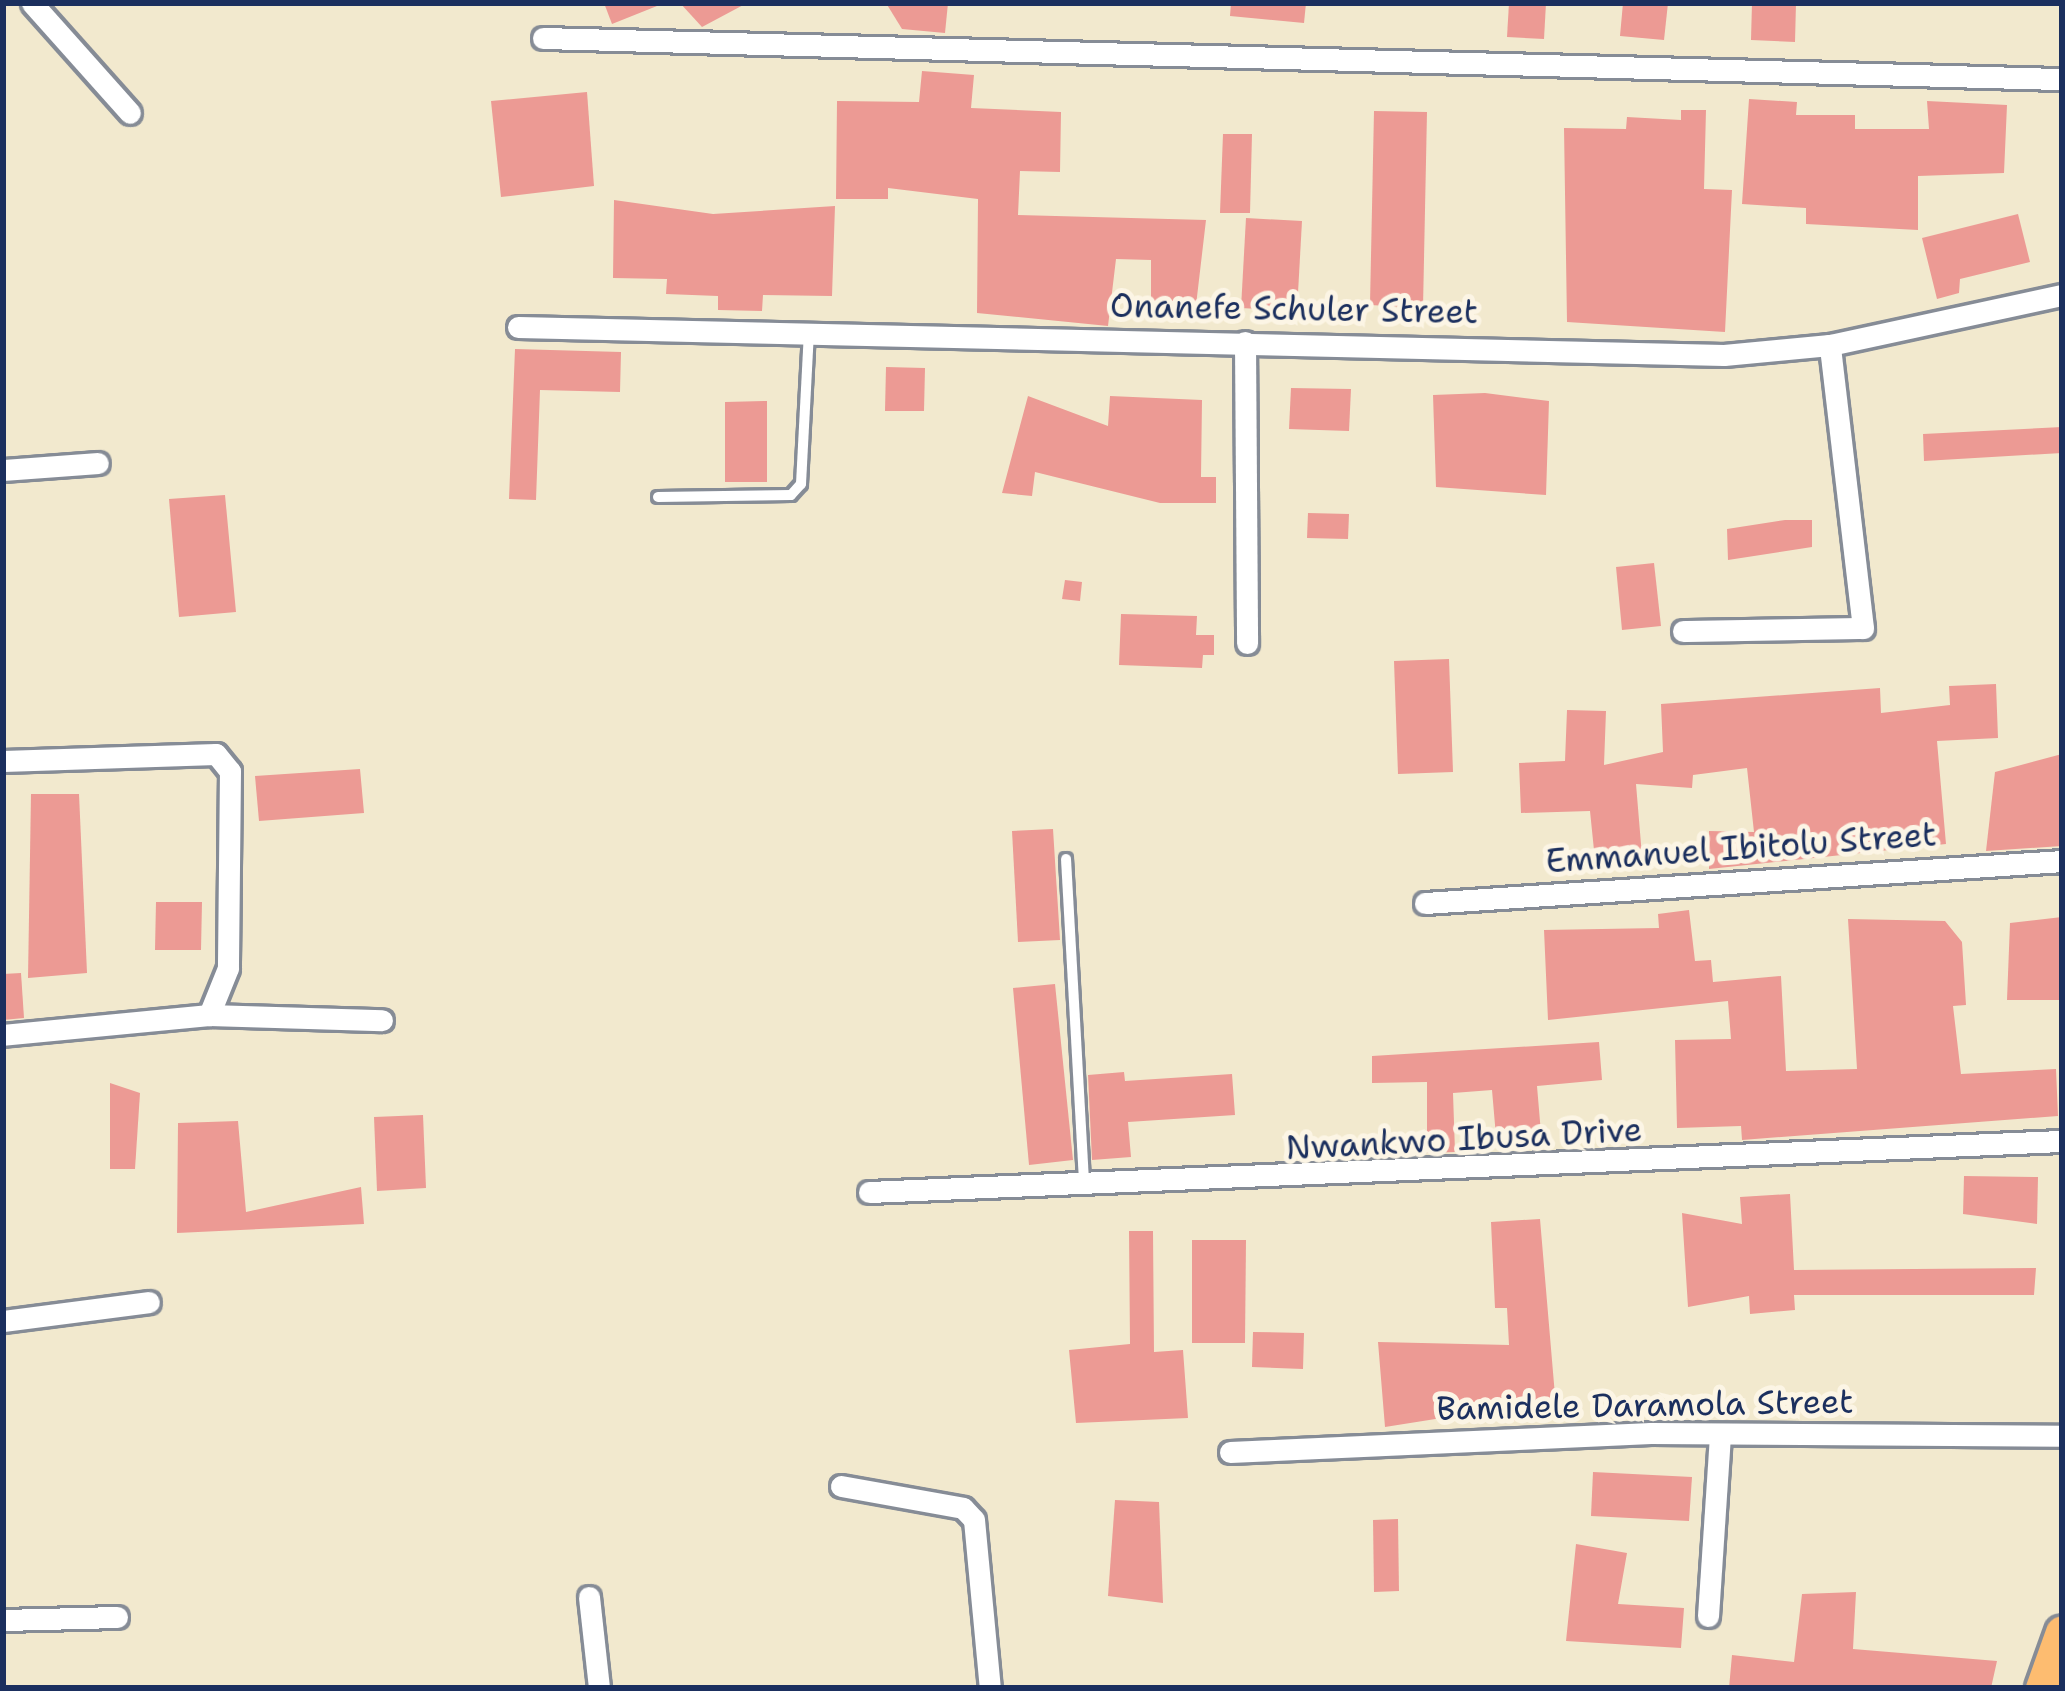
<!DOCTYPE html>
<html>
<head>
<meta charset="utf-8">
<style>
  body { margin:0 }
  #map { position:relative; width:2065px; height:1691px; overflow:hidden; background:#f2e9ce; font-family:"Shantell Sans",sans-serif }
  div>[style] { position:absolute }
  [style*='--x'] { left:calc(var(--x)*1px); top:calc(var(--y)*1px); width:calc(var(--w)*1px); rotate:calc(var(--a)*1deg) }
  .building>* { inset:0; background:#ec9a94 }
  .roads { filter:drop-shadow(3px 0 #868c96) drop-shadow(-3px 0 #868c96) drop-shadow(0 3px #868c96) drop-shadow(0 -3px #868c96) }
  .lane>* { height:10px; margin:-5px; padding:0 5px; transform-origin:5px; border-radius:5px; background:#fff }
  .street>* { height:21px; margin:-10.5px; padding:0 10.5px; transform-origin:10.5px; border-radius:10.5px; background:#fff }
  .primary>* { height:33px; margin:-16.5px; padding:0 16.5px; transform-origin:16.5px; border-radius:16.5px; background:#fdbc70 }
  span { translate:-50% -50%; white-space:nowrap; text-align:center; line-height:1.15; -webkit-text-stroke:10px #fcf5e5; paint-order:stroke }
  .street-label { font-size:33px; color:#1b2f5e }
  .frame { position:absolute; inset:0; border:6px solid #1b2f5e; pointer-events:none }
</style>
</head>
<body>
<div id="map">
  <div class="building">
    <div style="clip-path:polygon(604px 3px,662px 3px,662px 4px,612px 24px)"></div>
    <div style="clip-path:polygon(680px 3px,747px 3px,702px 27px)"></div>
    <div style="clip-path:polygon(886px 3px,948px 3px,945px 33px,902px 29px)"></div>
    <div style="clip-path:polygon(1231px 3px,1306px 3px,1304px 23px,1230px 16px)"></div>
    <div style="clip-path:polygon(1509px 3px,1546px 3px,1544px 39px,1507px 37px)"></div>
    <div style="clip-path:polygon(1623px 3px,1668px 3px,1664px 40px,1620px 36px)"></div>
    <div style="clip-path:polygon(1752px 3px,1796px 3px,1795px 42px,1751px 40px)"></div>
    <div style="clip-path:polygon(922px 71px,974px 75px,971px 108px,1061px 112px,1060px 172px,1020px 171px,1018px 215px,1206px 220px,1195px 314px,1151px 314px,1151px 260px,1116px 259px,1108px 326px,977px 313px,978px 199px,888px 188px,888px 199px,836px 199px,837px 101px,919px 102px)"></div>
    <div style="clip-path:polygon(587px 92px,594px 186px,501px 197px,491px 101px)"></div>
    <div style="clip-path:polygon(1749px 99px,1797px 102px,1796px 115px,1855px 115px,1855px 129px,1929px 129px,1927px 101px,2007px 105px,2004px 173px,1918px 176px,1918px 230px,1806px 224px,1806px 208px,1742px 204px)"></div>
    <div style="clip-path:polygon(1681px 110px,1706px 110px,1704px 189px,1732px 190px,1725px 332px,1567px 322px,1564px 128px,1626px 129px,1627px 117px,1681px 120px)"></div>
    <div style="clip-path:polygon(1374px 111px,1427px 112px,1423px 308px,1370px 305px)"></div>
    <div style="clip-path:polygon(1223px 134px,1252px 134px,1250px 213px,1220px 213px)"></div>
    <div style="clip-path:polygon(614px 200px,713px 214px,835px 206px,832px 296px,763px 295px,762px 311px,718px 310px,718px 296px,666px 294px,667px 279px,613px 278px)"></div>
    <div style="clip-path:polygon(2018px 214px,2030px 262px,1960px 279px,1959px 293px,1937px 299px,1922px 238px)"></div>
    <div style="clip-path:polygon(1246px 218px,1302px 221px,1297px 311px,1241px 308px)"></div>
    <div style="clip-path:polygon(515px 349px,621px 352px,620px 392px,540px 390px,536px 500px,509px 499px)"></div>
    <div style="clip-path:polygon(886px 367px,925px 368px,924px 411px,885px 411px)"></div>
    <div style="clip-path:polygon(1291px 388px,1351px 389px,1349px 431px,1289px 429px)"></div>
    <div style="clip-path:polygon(1485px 393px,1549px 401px,1546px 495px,1436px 487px,1433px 395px)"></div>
    <div style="clip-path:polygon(1028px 396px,1108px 426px,1110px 396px,1202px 400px,1201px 477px,1216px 477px,1216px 503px,1160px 503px,1035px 472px,1032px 496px,1002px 493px)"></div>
    <div style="clip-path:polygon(767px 401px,767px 482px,725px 482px,725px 402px)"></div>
    <div style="clip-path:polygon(2062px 427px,2062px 453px,1924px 461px,1923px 434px)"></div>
    <div style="clip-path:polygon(225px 495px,236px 612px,179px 617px,169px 499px)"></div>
    <div style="clip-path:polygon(1308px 513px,1349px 514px,1348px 539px,1307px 538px)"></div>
    <div style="clip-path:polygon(1785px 520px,1812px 520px,1812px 547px,1728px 560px,1727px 529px)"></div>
    <div style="clip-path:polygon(1654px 563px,1661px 626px,1622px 630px,1616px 567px)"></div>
    <div style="clip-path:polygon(1065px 580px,1082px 582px,1080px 601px,1062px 599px)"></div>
    <div style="clip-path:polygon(1121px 614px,1197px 616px,1196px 635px,1214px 635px,1214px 655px,1203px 655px,1202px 668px,1119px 665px)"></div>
    <div style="clip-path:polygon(1449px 659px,1453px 772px,1398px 774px,1394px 661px)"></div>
    <div style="clip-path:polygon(1996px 684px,1998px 738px,1937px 741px,1946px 844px,1709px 869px,1709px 831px,1754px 832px,1747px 768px,1693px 775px,1692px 788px,1636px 784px,1642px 856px,1595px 860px,1590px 811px,1521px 813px,1519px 763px,1565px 761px,1567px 710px,1606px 711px,1604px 765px,1663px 752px,1661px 704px,1880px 688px,1881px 713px,1950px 705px,1949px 686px)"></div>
    <div style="clip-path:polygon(2062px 754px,2062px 846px,1986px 851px,1995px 772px)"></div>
    <div style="clip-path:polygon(360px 769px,364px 813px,259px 821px,255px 776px)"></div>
    <div style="clip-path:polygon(31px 794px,79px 794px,87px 973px,28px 978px)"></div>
    <div style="clip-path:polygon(1053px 829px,1060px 940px,1018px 942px,1012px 831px)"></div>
    <div style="clip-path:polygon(156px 902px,202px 902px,201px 950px,155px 950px)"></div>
    <div style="clip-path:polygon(1689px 910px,1695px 961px,1711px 960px,1713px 982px,1781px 976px,1786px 1071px,1857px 1069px,1848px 919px,1945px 921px,1962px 942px,1966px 1005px,1953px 1006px,1961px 1074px,2056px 1069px,2058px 1116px,1742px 1140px,1741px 1126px,1677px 1128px,1675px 1040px,1731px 1039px,1728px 1001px,1548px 1020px,1544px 930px,1659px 928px,1658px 914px)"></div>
    <div style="clip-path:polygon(2062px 917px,2061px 1000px,2007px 1000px,2010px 923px)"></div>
    <div style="clip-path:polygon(21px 973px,24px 1018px,3px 1020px,3px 974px)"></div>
    <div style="clip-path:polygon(1055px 984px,1073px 1160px,1029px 1165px,1013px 988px)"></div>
    <div style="clip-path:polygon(1599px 1042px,1602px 1080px,1537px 1086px,1542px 1145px,1497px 1148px,1492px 1090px,1453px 1093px,1455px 1152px,1427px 1153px,1427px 1082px,1372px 1083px,1372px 1056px)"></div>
    <div style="clip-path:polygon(1124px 1072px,1125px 1081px,1232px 1074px,1235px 1115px,1128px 1122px,1131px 1157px,1092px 1160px,1088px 1075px)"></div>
    <div style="clip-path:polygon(110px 1083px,140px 1093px,135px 1169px,110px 1169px)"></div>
    <div style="clip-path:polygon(423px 1115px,426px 1188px,377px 1191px,374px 1117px)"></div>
    <div style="clip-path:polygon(238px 1121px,246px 1212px,361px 1187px,364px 1224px,177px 1233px,178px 1123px)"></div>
    <div style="clip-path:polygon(1964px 1176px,2038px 1177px,2037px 1224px,1963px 1214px)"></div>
    <div style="clip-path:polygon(1790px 1194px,1794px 1270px,2036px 1268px,2034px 1295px,1794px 1295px,1795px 1310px,1750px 1314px,1749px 1296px,1688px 1307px,1682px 1213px,1742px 1224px,1740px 1197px)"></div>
    <div style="clip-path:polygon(1540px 1219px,1557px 1419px,1511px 1421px,1511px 1407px,1385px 1427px,1378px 1342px,1509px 1345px,1507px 1308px,1495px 1308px,1491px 1222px)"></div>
    <div style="clip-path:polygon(1129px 1231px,1153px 1231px,1154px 1352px,1183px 1350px,1188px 1418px,1076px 1423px,1069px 1350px,1130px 1344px)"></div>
    <div style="clip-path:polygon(1192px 1240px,1246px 1240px,1245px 1343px,1192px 1343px)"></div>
    <div style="clip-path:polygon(1253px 1332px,1304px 1333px,1303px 1369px,1252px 1367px)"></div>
    <div style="clip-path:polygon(1593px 1472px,1692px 1477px,1689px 1521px,1591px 1516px)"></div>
    <div style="clip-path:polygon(1115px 1500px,1159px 1502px,1163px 1603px,1108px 1596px)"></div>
    <div style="clip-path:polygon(1398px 1519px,1399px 1591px,1374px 1592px,1373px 1520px)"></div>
    <div style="clip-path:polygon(1576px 1544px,1627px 1553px,1618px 1604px,1684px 1608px,1681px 1648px,1566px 1641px)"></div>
    <div style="clip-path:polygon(1856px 1592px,1853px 1649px,1997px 1661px,1991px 1688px,1729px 1688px,1732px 1655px,1794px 1662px,1802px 1594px)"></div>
  </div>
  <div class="roads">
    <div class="lane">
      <div style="--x:658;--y:497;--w:133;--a:-0.9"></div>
      <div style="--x:791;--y:495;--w:15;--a:-48"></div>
      <div style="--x:801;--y:484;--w:151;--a:-87"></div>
      <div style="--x:1066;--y:859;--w:326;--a:86.8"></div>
    </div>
    <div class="street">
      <div style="--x:32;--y:3;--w:147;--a:48.3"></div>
      <div style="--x:543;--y:38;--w:1520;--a:1.55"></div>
      <div style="--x:518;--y:327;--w:1206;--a:1.33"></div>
      <div style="--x:1724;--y:355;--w:106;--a:-5.4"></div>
      <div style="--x:1830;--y:345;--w:237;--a:-12.2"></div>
      <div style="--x:1245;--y:342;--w:301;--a:89.6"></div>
      <div style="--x:3;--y:470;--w:95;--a:-4.2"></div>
      <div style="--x:1683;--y:631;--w:180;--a:-1"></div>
      <div style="--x:1863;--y:628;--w:285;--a:-96.7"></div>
      <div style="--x:3;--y:761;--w:213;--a:-1.9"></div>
      <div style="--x:216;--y:754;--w:22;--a:51"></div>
      <div style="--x:230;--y:771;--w:197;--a:90.6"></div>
      <div style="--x:228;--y:968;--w:51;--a:112"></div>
      <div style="--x:209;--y:1015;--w:207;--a:174.5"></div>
      <div style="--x:1425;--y:903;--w:638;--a:-3.77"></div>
      <div style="--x:209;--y:1015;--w:173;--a:1.7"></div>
      <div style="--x:869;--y:1192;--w:1194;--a:-2.45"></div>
      <div style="--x:3;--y:1321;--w:147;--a:-7.4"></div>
      <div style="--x:1230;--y:1452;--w:421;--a:-2.6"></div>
      <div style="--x:1651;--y:1433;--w:411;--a:0.4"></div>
      <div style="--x:841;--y:1486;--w:124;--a:10.2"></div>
      <div style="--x:963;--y:1508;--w:16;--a:47"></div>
      <div style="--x:974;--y:1520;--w:169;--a:84.6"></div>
      <div style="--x:589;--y:1597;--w:92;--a:83.7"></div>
      <div style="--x:1708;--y:1616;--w:182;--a:-86.2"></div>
      <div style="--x:3;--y:1620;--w:114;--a:-1.5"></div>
    </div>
    <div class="primary">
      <div style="--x:2042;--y:1688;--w:59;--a:-70.3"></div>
    </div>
  </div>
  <div class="street-label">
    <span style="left:1294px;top:309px;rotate:1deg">Onanefe Schuler Street</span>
    <span style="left:1741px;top:848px;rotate:-4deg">Emmanuel Ibitolu Street</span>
    <span style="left:1464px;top:1139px;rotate:-3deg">Nwankwo Ibusa Drive</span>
    <span style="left:1645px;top:1405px;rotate:-1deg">Bamidele Daramola Street</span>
  </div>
  <div class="frame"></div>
</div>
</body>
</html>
